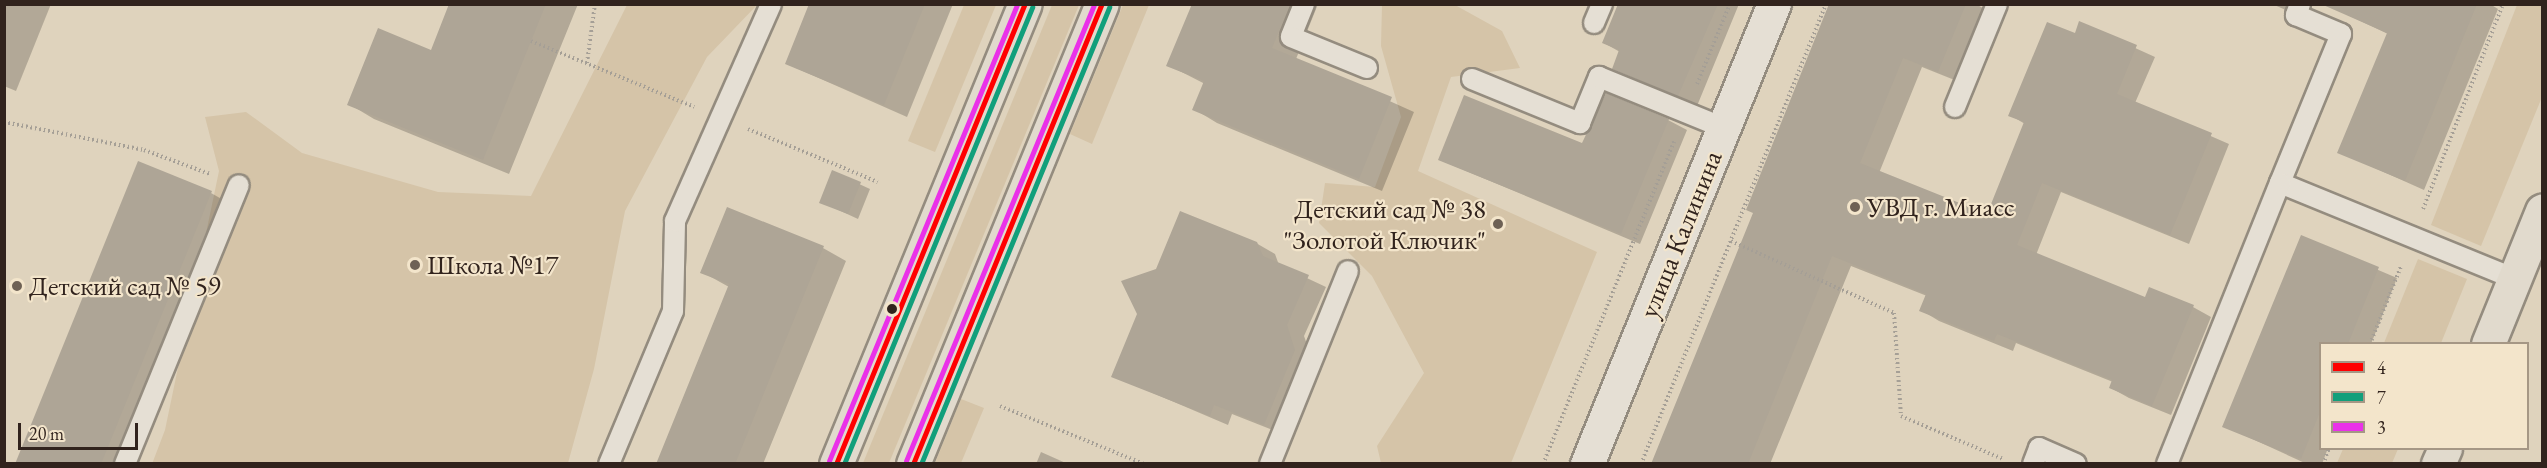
<!DOCTYPE html>
<html>
<head>
<meta charset="utf-8">
<style>
  body { margin:0 }
  #map { position:relative; width:2547px; height:468px; overflow:hidden; background:#dfd3bd; font-family:"EB Garamond",serif }
  div>[style] { position:absolute }
  [style*='--x'] { left:calc(var(--x)*1px); top:calc(var(--y)*1px); width:calc(var(--w)*1px); rotate:calc(var(--a)*1deg) }
  .green>* { inset:0; background:#d5c4a8 }
  .shadow>* { inset:0; background:#0003 }
  .building>* { inset:0; background:#aea596 }
  .path>* { height:4px; margin-top:-2px; transform-origin:0; background:repeating-linear-gradient(90deg,#a59f96 0 1.5px,transparent 0 4.5px) }
  .roads { filter:drop-shadow(2px 0 #948c7f) drop-shadow(-2px 0 #948c7f) drop-shadow(0 2px #948c7f) drop-shadow(0 -2px #948c7f) }
  .service>* { height:20px; margin:-10px; padding:0 10px; transform-origin:10px; border-radius:10px; background:#e5dfd4 }
  .minor>* { height:33px; margin:-16.5px; padding:0 16.5px; transform-origin:16.5px; border-radius:16.5px; background:#e5dfd4 }
  .primary>* { height:33px; margin:-16.5px; padding:0 16.5px; transform-origin:16.5px; border-radius:16.5px; background:#e1dacd }
  .bus-1>* { height:4.5px; margin:-2.25px; padding:0 2.25px; transform-origin:2.25px; border-radius:2.25px; background:#f00 }
  .bus-2>* { height:4.5px; margin:-2.25px; padding:0 2.25px; transform-origin:2.25px; border-radius:2.25px; background:#119f7b }
  .bus-3>* { height:4.5px; margin:-2.25px; padding:0 2.25px; transform-origin:2.25px; border-radius:2.25px; background:#ea31e8 }
  .dots>* { width:16px; height:16px; translate:-50% -50%; box-sizing:border-box; border:3px solid #f3e5cb; border-radius:50% }
  span { translate:-50% -50%; white-space:nowrap; text-align:center; line-height:1.15; -webkit-text-stroke:4.5px #f3e5cb; paint-order:stroke }
  .poi-label { font-size:27px; color:#31231d }
  .left { translate:0 -50%; text-align:left }
  .right { translate:-100% -50%; text-align:right }
  .street-label { font-size:27px; color:#31231d }
  .frame { position:absolute; inset:0; border:6px solid #31231d; pointer-events:none }
  .legend { position:absolute; left:2319px; top:342px; width:210px; height:108px; box-sizing:border-box; background:#f3e5cb; border:2px solid #a59785; margin:0; padding:8px 10px; list-style:none; font-size:18px; color:#31231d }
  .legend li { display:flex; align-items:center; gap:12px; height:30px }
  .legend b { width:30px; border:2px solid #a59785 }
  .scale { position:absolute; left:18px; top:423px; width:120px; height:27px; box-sizing:border-box; border:3px solid #31231d; border-top:0; padding-left:8px; font-size:18px; line-height:21px; white-space:nowrap; color:#31231d; -webkit-text-stroke:4px #f3e5cb; paint-order:stroke }
</style>
</head>
<body>
<div id="map">
  <div class="green">
    <div style="clip-path:polygon(627px 5px,757px 5px,707px 57px,625px 211px,594px 369px,568px 463px,152px 464px,165px 430px,219px 171px,205px 117px,246px 112px,302px 153px,438px 192px,531px 196px)"></div>
    <div style="clip-path:polygon(964px 5px,996px 5px,935px 152px,908px 141px)"></div>
    <div style="clip-path:polygon(1052px 5px,1079px 5px,889px 463px,863px 463px)"></div>
    <div style="clip-path:polygon(1123px 5px,1149px 5px,1092px 144px,1070px 134px)"></div>
    <div style="clip-path:polygon(1382px 5px,1455px 5px,1502px 31px,1520px 68px,1451px 77px,1418px 171px,1597px 252px,1511px 463px,1381px 463px,1377px 446px,1424px 373px,1372px 276px,1319px 223px,1325px 183px,1375px 187px,1401px 117px,1381px 46px)"></div>
    <div style="clip-path:polygon(2517px 5px,2542px 5px,2542px 97px,2481px 246px,2431px 225px)"></div>
    <div style="clip-path:polygon(2418px 259px,2467px 279px,2441px 343px,2384px 343px)"></div>
    <div style="clip-path:polygon(961px 399px,984px 408px,961px 463px,935px 463px)"></div>
    <div style="clip-path:polygon(2343px 449px,2343px 448px,2398px 449px,2392px 463px,2337px 463px)"></div>
  </div>
  <div class="shadow">
    <div style="clip-path:polygon(4px 4px,51px 4px,16px 91px,4px 86px)"></div>
    <div style="clip-path:polygon(451px 4px,578px 4px,509px 174px,374px 119px,349px 104px,431px 52px)"></div>
    <div style="clip-path:polygon(850px 4px,953px 4px,907px 117px,787px 64px)"></div>
    <div style="clip-path:polygon(1193px 4px,1318px 4px,1296px 59px,1414px 112px,1382px 191px,1217px 123px,1194px 109px,1205px 84px,1168px 65px)"></div>
    <div style="clip-path:polygon(1620px 4px,1739px 4px,1697px 106px,1614px 69px,1620px 52px,1604px 43px)"></div>
    <div style="clip-path:polygon(1831px 4px,1976px 4px,1986px 10px,1957px 81px,1922px 67px,1879px 173px,1987px 216px,2025px 124px,2010px 115px,2075px 35px,2080px 23px,2155px 57px,2135px 103px,2229px 144px,2189px 244px,2061px 192px,2036px 255px,2146px 299px,2193px 307px,2211px 317px,2171px 415px,2129px 398px,2111px 388px,2113px 382px,2016px 343px,2013px 351px,1939px 321px,1921px 310px,1927px 296px,1851px 266px,1770px 464px,1652px 464px,1755px 213px)"></div>
    <div style="clip-path:polygon(2272px 4px,2301px 4px,2297px 15px)"></div>
    <div style="clip-path:polygon(2354px 4px,2490px 4px,2498px 9px,2424px 190px,2339px 152px,2388px 34px,2350px 16px)"></div>
    <div style="clip-path:polygon(1668px 120px,1687px 130px,1640px 244px,1440px 160px,1583px 145px)"></div>
    <div style="clip-path:polygon(833px 172px,870px 189px,858px 219px,821px 202px)"></div>
    <div style="clip-path:polygon(211px 193px,234px 206px,129px 464px,17px 464px)"></div>
    <div style="clip-path:polygon(2301px 237px,2397px 278px,2371px 344px,2320px 344px,2320px 448px,2328px 448px,2322px 464px,2307px 464px,2224px 426px)"></div>
    <div style="clip-path:polygon(1256px 243px,1275px 254px,1279px 265px,1326px 287px,1304px 336px,1313px 361px,1283px 434px,1232px 414px,1228px 425px,1113px 376px)"></div>
    <div style="clip-path:polygon(823px 248px,846px 261px,763px 464px,658px 464px,729px 287px,702px 272px)"></div>
    <div style="clip-path:polygon(1041px 452px,1068px 464px,1036px 464px)"></div>
  </div>
  <div class="building">
    <div style="clip-path:polygon(449px 4px,546px 4px,483px 160px,347px 105px,378px 28px,431px 50px)"></div>
    <div style="clip-path:polygon(809px 4px,925px 4px,884px 105px,785px 64px)"></div>
    <div style="clip-path:polygon(1192px 4px,1290px 4px,1272px 48px,1392px 97px,1359px 179px,1192px 110px,1204px 81px,1166px 66px)"></div>
    <div style="clip-path:polygon(1618px 4px,1718px 4px,1678px 96px,1612px 69px,1619px 50px,1602px 43px)"></div>
    <div style="clip-path:polygon(1829px 4px,1966px 4px,1938px 72px,1903px 58px,1860px 163px,1987px 214px,2024px 122px,2008px 116px,2047px 22px,2075px 33px,2079px 21px,2137px 45px,2117px 94px,2212px 133px,2170px 235px,2042px 183px,2017px 245px,2145px 297px,2149px 287px,2194px 305px,2152px 406px,2109px 388px,2112px 380px,1997px 334px,1994px 341px,1919px 311px,1926px 294px,1832px 256px,1748px 464px,1651px 464px,1753px 213px,1746px 210px)"></div>
    <div style="clip-path:polygon(2321px 4px,2477px 4px,2405px 181px,2337px 153px,2387px 33px)"></div>
    <div style="clip-path:polygon(1606px 93px,1669px 119px,1621px 234px,1438px 160px,1464px 95px,1582px 143px)"></div>
    <div style="clip-path:polygon(138px 161px,212px 191px,101px 464px,15px 464px)"></div>
    <div style="clip-path:polygon(832px 170px,861px 182px,848px 214px,819px 203px)"></div>
    <div style="clip-path:polygon(727px 207px,824px 246px,735px 464px,656px 464px,729px 284px,700px 273px)"></div>
    <div style="clip-path:polygon(1180px 211px,1257px 242px,1263px 256px,1309px 275px,1287px 325px,1295px 350px,1264px 425px,1214px 405px,1210px 416px,1111px 377px,1137px 314px,1121px 281px,1156px 269px)"></div>
    <div style="clip-path:polygon(2301px 235px,2379px 267px,2348px 344px,2320px 344px,2320px 412px,2301px 459px,2222px 427px)"></div>
  </div>
  <div class="path">
    <div style="--x:531;--y:41;--w:176;--a:22"></div>
    <div style="--x:587;--y:63;--w:60;--a:-82.3"></div>
    <div style="--x:1697;--y:84;--w:87;--a:-67.6"></div>
    <div style="--x:4;--y:122;--w:143;--a:11.3"></div>
    <div style="--x:144;--y:150;--w:70;--a:20"></div>
    <div style="--x:748;--y:129;--w:140;--a:22.2"></div>
    <div style="--x:2423;--y:209;--w:220;--a:-68.7"></div>
    <div style="--x:1731;--y:241;--w:178;--a:23.8"></div>
    <div style="--x:1894;--y:313;--w:103;--a:86.1"></div>
    <div style="--x:1901;--y:416;--w:111;--a:22.9"></div>
    <div style="--x:2370;--y:344;--w:84;--a:-68.3"></div>
    <div style="--x:1000;--y:406;--w:155;--a:21.9"></div>
    <div style="--x:1543;--y:464;--w:349;--a:-67.9"></div>
    <div style="--x:1641;--y:464;--w:496;--a:-68.1"></div>
    <div style="--x:2323;--y:464;--w:17;--a:-69"></div>
  </div>
  <div class="roads">
    <div class="service">
      <div style="--x:1304;--y:4;--w:35;--a:112"></div>
      <div style="--x:1291;--y:37;--w:82;--a:22.2"></div>
      <div style="--x:2300;--y:4;--w:12;--a:110"></div>
      <div style="--x:2296;--y:15;--w:49;--a:22.9"></div>
      <div style="--x:2341;--y:34;--w:161;--a:112.3"></div>
      <div style="--x:2280;--y:183;--w:254;--a:22.2"></div>
      <div style="--x:1594;--y:23;--w:21;--a:-67"></div>
      <div style="--x:1472;--y:79;--w:117;--a:22.2"></div>
      <div style="--x:1580;--y:123;--w:50;--a:-67.6"></div>
      <div style="--x:1599;--y:77;--w:135;--a:22.2"></div>
      <div style="--x:1955;--y:107;--w:111;--a:-67.8"></div>
      <div style="--x:125;--y:464;--w:301;--a:-67.8"></div>
      <div style="--x:609;--y:464;--w:166;--a:-67.3"></div>
      <div style="--x:673;--y:311;--w:90;--a:-88.7"></div>
      <div style="--x:675;--y:221;--w:237;--a:-66.1"></div>
      <div style="--x:1270;--y:464;--w:208;--a:-68"></div>
      <div style="--x:2033;--y:464;--w:17;--a:-69"></div>
      <div style="--x:2039;--y:448;--w:40;--a:23.4"></div>
      <div style="--x:2167;--y:464;--w:303;--a:-68.1"></div>
    </div>
    <div class="minor">
      <div style="--x:1587;--y:464;--w:497;--a:-67.9"></div>
    </div>
    <div class="primary">
      <div style="--x:2488;--y:344;--w:144;--a:-67.9"></div>
      <div style="--x:836;--y:464;--w:497;--a:-67.7"></div>
      <div style="--x:913;--y:464;--w:497;--a:-67.7"></div>
      <div style="--x:2438;--y:464;--w:17;--a:-66"></div>
    </div>
  </div>
  <div class="bus-1">
    <div style="--x:836;--y:464;--w:497;--a:-67.7"></div>
    <div style="--x:913;--y:464;--w:497;--a:-67.7"></div>
  </div>
  <div class="bus-2">
    <div style="--x:844;--y:464;--w:494;--a:-67.6"></div>
    <div style="--x:921;--y:464;--w:494;--a:-67.6"></div>
  </div>
  <div class="bus-3">
    <div style="--x:829;--y:461;--w:494;--a:-67.6"></div>
    <div style="--x:906;--y:461;--w:494;--a:-67.6"></div>
  </div>
  <div class="dots">
    <div style="left:1855px;top:207px;background:#6e6155"></div>
    <div style="left:1498px;top:224px;background:#6e6155"></div>
    <div style="left:415px;top:265px;background:#6e6155"></div>
    <div style="left:17px;top:286px;background:#6e6155"></div>
    <div style="left:892px;top:309px;background:#31231d"></div>
  </div>
  <div class="poi-label">
    <span class="left" style="left:1867px;top:207px">УВД г. Миасс</span>
    <span class="right" style="left:1486px;top:224px">Детский сад № 38<br>"Золотой Ключик"</span>
    <span class="left" style="left:427px;top:265px">Школа №17</span>
    <span class="left" style="left:29px;top:286px">Детский сад № 59</span>
  </div>
  <div class="street-label">
    <span style="left:1680px;top:234px;rotate:-68deg">улица Калинина</span>
  </div>
  <div class="frame"></div>
  <ul class="legend">
  <li><b style="height:8px;background:#f00"></b>4</li>
  <li><b style="height:8px;background:#119f7b"></b>7</li>
  <li><b style="height:8px;background:#ea31e8"></b>3</li>
  </ul>
  <div class="scale">20 m</div>
</div>
</body>
</html>
